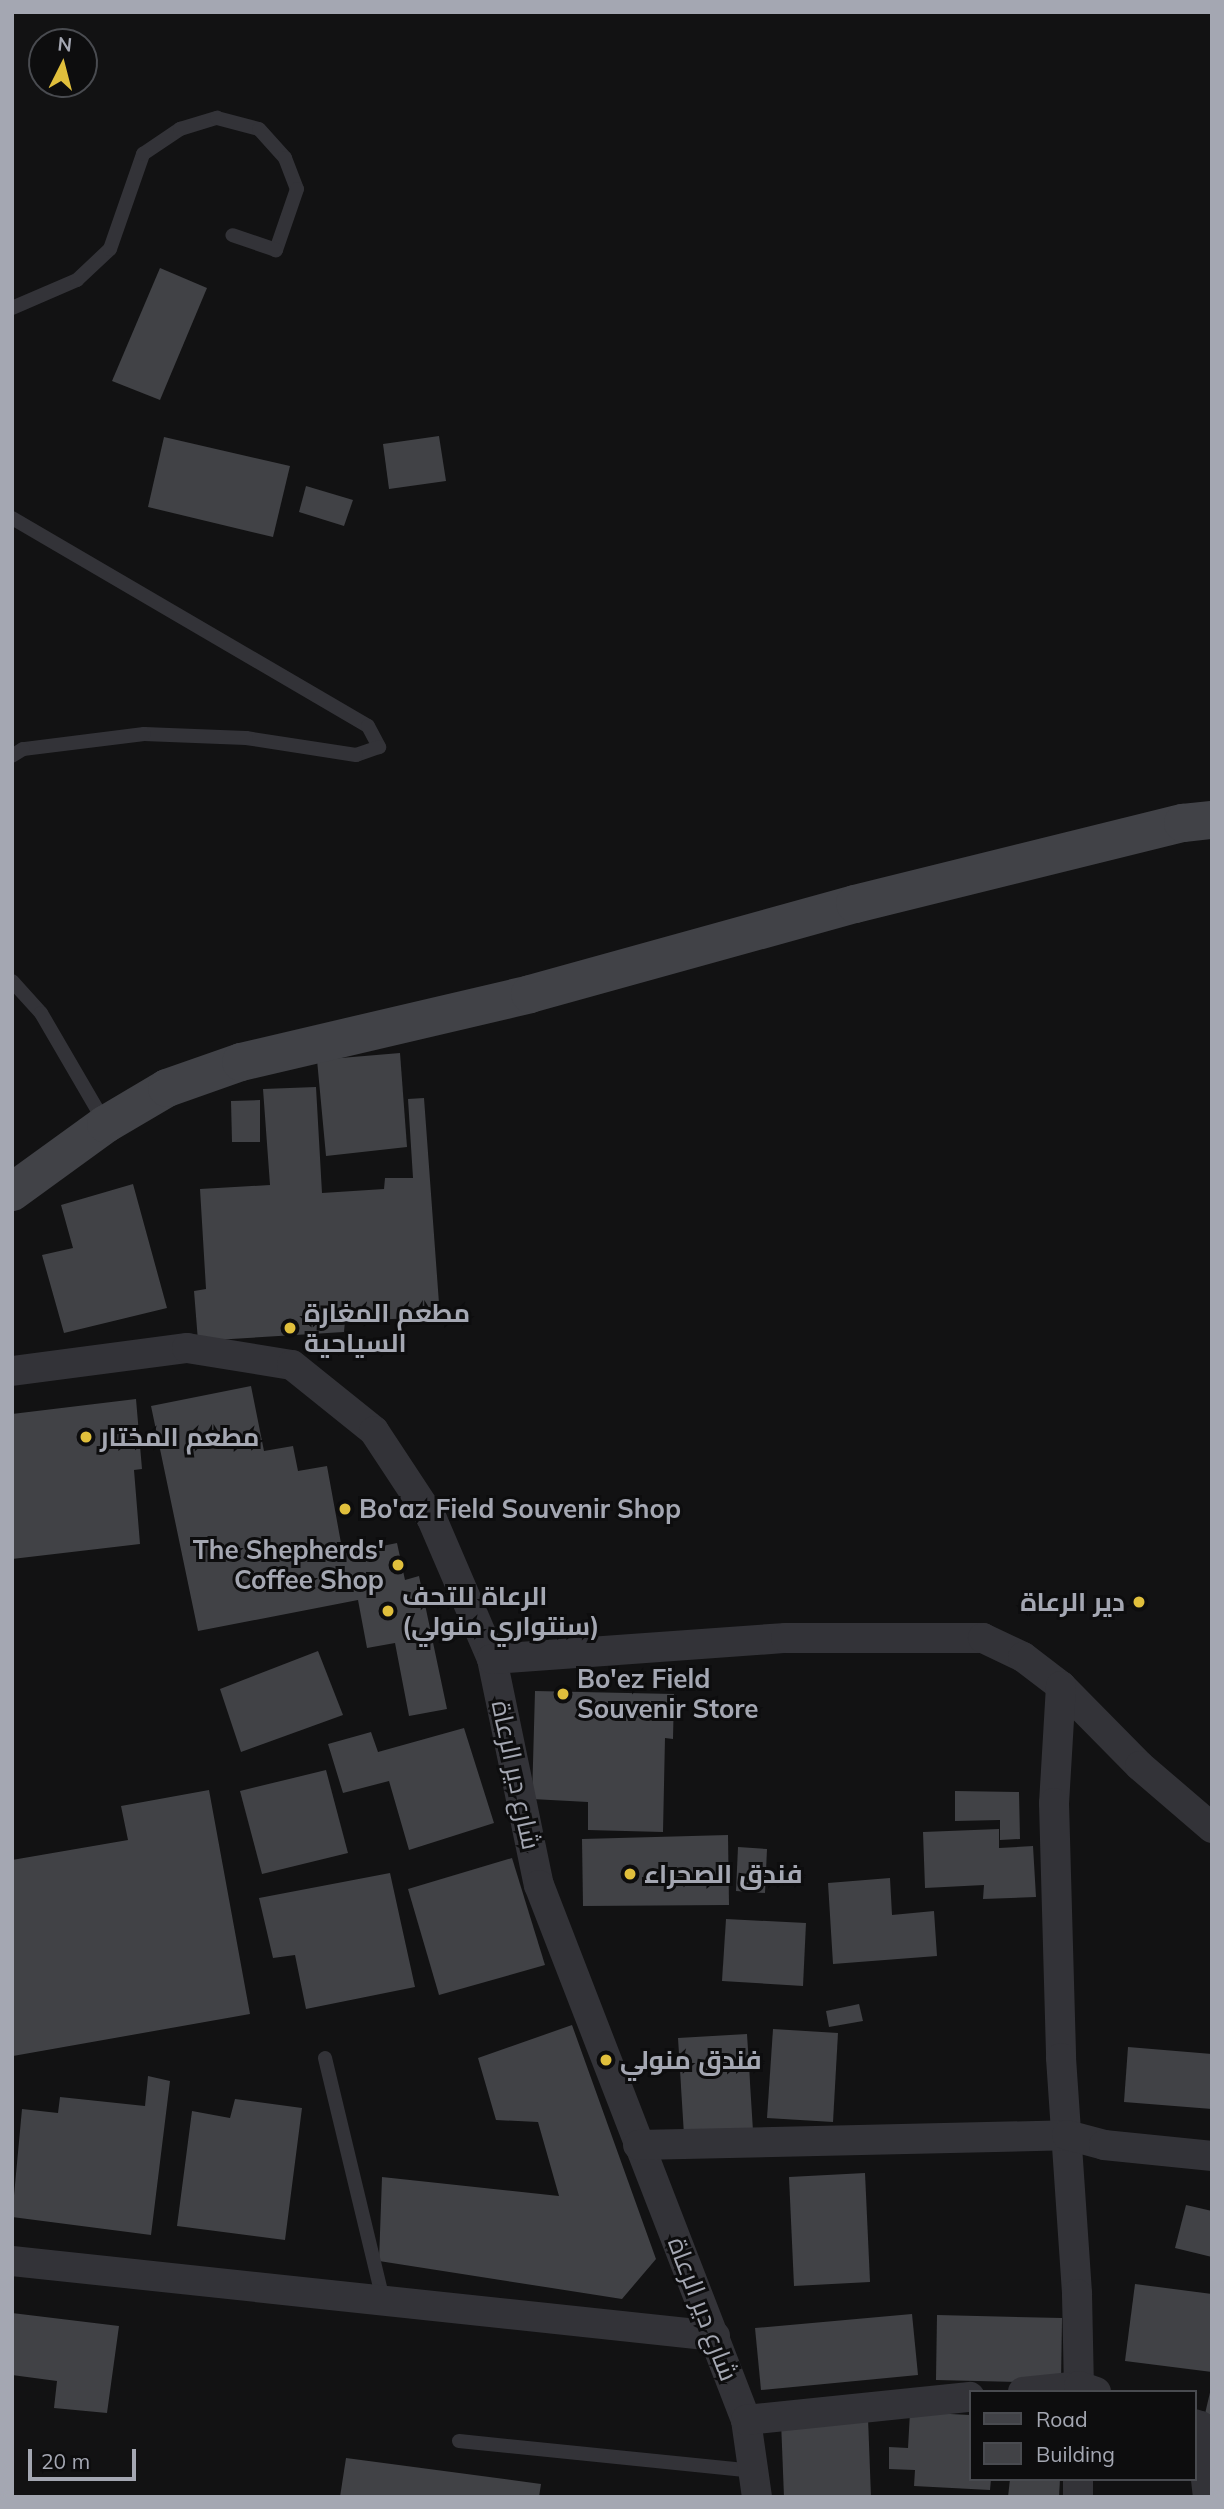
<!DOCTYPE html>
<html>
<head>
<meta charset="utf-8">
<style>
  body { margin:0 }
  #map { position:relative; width:1224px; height:2509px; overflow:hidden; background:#121213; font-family:Mulish,Cairo,sans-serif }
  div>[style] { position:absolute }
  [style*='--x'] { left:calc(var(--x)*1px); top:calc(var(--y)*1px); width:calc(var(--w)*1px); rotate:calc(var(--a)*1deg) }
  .building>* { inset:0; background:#414246 }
  .lane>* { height:14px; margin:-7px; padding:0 7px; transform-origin:7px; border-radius:7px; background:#333338 }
  .street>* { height:30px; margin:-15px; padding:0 15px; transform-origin:15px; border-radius:15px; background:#333338 }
  .secondary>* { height:38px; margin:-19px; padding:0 19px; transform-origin:19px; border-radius:19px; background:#414247 }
  .dots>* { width:19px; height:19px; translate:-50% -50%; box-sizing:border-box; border:4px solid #0d0d0e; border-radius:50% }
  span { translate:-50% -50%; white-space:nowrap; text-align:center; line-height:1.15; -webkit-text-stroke:6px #0d0d0e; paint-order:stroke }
  .poi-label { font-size:26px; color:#a4a7b2; font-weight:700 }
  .left { translate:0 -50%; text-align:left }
  .right { translate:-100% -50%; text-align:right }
  .street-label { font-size:26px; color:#a4a7b2 }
  .frame { position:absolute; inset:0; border:14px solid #a4a7b2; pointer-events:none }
  .legend { position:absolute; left:969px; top:2390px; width:228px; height:91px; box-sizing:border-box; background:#0d0d0e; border:2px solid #494b50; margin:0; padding:9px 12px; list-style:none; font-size:21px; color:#a4a7b2 }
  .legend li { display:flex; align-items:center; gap:14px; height:35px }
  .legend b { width:35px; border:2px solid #494b50 }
  .north { position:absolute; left:28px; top:28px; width:70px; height:70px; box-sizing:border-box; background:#0d0d0e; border:2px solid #494b50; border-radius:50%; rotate:6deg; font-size:19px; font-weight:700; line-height:28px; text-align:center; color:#a4a7b2 }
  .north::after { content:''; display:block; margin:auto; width:24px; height:32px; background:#e0bf3c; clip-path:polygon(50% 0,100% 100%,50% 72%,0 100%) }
  .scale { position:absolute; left:28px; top:2449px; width:108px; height:32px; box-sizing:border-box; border:4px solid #a4a7b2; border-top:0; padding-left:9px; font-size:21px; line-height:24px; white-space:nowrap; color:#a4a7b2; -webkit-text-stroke:5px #0d0d0e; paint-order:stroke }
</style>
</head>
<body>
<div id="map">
  <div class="building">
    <div style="clip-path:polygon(160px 268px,207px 288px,160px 400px,112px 381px)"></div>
    <div style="clip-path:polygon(439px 436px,446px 481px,389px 489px,383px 444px)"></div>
    <div style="clip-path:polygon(164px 437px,290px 466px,273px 537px,148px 507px)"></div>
    <div style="clip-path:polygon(306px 486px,353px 500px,344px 526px,299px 512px)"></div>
    <div style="clip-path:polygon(400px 1053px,407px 1147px,326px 1156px,317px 1060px)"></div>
    <div style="clip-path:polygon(316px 1087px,322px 1193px,384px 1189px,385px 1178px,413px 1178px,408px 1099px,424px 1098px,440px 1317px,345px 1321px,344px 1332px,198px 1341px,194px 1291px,206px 1289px,200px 1189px,270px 1185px,263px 1089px)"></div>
    <div style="clip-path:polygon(260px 1100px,260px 1142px,232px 1142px,231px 1101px)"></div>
    <div style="clip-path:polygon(133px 1184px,167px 1308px,64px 1333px,42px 1255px,73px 1248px,61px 1205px)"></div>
    <div style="clip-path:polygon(251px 1386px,264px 1451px,293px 1446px,298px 1471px,327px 1466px,343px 1554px,397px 1543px,405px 1580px,419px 1576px,447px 1709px,409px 1716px,395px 1643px,367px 1648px,358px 1600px,198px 1631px,151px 1406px)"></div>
    <div style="clip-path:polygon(136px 1399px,142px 1469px,134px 1470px,140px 1544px,12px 1559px,12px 1414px)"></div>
    <div style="clip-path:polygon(318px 1651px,343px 1715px,241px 1752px,220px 1689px)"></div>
    <div style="clip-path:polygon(535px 1691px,674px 1694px,673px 1739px,665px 1738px,663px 1832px,588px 1830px,588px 1802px,532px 1799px)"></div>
    <div style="clip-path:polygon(464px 1728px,494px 1823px,409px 1850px,389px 1781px,343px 1793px,328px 1744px,371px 1732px,378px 1752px)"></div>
    <div style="clip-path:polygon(326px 1770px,348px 1853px,262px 1874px,240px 1791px)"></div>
    <div style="clip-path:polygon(209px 1790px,250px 2014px,13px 2056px,12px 1860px,128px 1840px,121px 1806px)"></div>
    <div style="clip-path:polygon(955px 1791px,1019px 1792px,1020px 1839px,1000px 1840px,1000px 1820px,955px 1821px)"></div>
    <div style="clip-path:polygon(999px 1829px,999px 1848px,1033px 1846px,1036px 1897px,983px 1899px,984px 1885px,925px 1888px,923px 1832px)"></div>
    <div style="clip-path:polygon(728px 1835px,729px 1905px,583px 1906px,582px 1839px)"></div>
    <div style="clip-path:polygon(738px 1847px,767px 1849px,765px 1893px,736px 1891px)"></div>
    <div style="clip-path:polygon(512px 1858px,545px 1965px,439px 1995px,408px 1889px)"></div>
    <div style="clip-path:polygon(390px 1873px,415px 1987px,306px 2009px,295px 1955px,273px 1958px,259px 1898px)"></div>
    <div style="clip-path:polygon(890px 1878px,892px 1915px,934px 1911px,937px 1956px,833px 1964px,828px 1883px)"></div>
    <div style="clip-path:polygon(726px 1919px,806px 1923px,803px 1986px,722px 1981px)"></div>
    <div style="clip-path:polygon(859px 2004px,863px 2021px,829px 2027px,826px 2011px)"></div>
    <div style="clip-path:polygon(572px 2025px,656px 2259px,622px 2299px,379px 2261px,382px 2177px,559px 2196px,538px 2122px,496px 2120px,478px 2058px)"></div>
    <div style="clip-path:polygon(773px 2029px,838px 2033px,833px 2122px,767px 2118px)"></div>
    <div style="clip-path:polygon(747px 2034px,753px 2131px,684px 2135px,678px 2038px)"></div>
    <div style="clip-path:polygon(1128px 2047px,1212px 2054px,1212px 2109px,1124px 2102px)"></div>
    <div style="clip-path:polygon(148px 2076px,170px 2081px,151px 2235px,12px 2217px,22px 2109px,58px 2113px,60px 2097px,145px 2106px)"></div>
    <div style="clip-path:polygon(235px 2099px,302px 2108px,285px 2240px,177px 2226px,192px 2111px,230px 2118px)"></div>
    <div style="clip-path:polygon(865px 2173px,870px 2282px,794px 2286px,789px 2177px)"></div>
    <div style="clip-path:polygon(1186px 2205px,1212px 2211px,1212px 2257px,1175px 2248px)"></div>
    <div style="clip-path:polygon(1135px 2284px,1212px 2294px,1212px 2372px,1125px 2361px)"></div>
    <div style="clip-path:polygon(12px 2313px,119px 2326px,107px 2413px,54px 2408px,57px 2381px,12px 2375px)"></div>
    <div style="clip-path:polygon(912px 2314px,918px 2375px,761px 2390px,755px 2328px)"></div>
    <div style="clip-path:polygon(937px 2315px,1062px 2318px,1061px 2383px,936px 2380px)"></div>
    <div style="clip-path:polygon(1212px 2384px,1212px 2420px,1204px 2418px)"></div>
    <div style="clip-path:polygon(910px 2412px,970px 2415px,970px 2479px,991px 2479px,990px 2490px,914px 2486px,915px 2470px,889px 2469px,889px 2447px,908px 2448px)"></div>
    <div style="clip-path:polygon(868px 2418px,871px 2497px,784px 2497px,781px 2421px)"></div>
    <div style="clip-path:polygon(346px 2458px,541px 2484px,539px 2497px,340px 2497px)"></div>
    <div style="clip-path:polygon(1010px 2479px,1060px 2479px,1059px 2497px,1008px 2497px)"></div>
  </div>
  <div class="lane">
    <div style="--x:12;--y:308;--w:71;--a:-23.3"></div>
    <div style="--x:77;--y:280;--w:45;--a:-43.2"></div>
    <div style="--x:110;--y:249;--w:101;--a:-70.8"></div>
    <div style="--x:143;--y:154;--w:45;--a:-34"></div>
    <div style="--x:180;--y:129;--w:39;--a:-17"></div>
    <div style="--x:217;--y:118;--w:43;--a:14.7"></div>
    <div style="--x:259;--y:129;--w:39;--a:48"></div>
    <div style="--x:285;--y:158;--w:33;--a:69"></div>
    <div style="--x:297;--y:189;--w:65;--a:109"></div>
    <div style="--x:276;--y:250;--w:46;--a:-161.2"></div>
    <div style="--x:12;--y:518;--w:412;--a:30.3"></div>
    <div style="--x:368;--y:726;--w:24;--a:62"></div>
    <div style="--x:379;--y:747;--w:24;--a:161"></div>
    <div style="--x:356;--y:755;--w:111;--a:-171.2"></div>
    <div style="--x:246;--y:738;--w:102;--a:-177.8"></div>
    <div style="--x:144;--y:734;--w:122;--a:172.9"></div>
    <div style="--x:23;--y:749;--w:13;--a:148"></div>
    <div style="--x:12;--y:981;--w:43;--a:47.8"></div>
    <div style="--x:41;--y:1013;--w:127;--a:59.8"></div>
    <div style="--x:325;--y:2058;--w:249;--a:76.5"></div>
    <div style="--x:459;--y:2441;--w:297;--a:5.8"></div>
  </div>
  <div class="street">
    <div style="--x:12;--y:1371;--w:177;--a:-7.5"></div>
    <div style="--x:187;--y:1348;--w:106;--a:9.2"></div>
    <div style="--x:292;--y:1365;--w:105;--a:38.8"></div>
    <div style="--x:374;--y:1431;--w:105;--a:56.6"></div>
    <div style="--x:432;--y:1519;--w:152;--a:66.8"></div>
    <div style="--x:492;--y:1659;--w:231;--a:78.3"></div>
    <div style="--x:539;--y:1885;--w:574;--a:68.85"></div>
    <div style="--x:746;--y:2420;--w:78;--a:81.9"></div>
    <div style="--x:492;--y:1659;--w:295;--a:-4.1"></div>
    <div style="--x:786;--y:1638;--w:197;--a:0"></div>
    <div style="--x:983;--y:1638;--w:44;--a:25.4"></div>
    <div style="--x:1023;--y:1657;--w:48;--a:37.3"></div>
    <div style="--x:1061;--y:1686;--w:112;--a:45.4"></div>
    <div style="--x:1140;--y:1766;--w:95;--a:40.7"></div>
    <div style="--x:1061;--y:1686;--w:117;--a:93.4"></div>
    <div style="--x:1054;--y:1803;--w:255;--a:88.4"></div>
    <div style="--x:1061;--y:2058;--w:237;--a:86.1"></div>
    <div style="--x:1077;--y:2294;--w:98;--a:88.8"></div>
    <div style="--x:638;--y:2145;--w:429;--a:-1.3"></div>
    <div style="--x:1067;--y:2135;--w:38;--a:15"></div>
    <div style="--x:1104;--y:2145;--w:109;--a:5.8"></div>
    <div style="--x:12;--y:2261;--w:707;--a:6.09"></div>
    <div style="--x:1023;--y:2392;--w:56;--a:-6.1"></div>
    <div style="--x:1079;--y:2386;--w:18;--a:19"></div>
    <div style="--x:746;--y:2420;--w:225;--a:-5.9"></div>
    <div style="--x:1194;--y:2424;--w:6;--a:18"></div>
    <div style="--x:1200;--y:2426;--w:71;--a:83.6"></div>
    <div style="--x:1078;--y:2497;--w:18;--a:-90"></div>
  </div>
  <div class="secondary">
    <div style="--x:12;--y:1192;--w:116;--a:-35.9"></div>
    <div style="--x:106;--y:1124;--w:71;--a:-30.5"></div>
    <div style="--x:167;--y:1088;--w:78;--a:-19.4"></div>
    <div style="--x:241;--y:1062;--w:297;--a:-13.2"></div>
    <div style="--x:530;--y:994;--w:337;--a:-15.5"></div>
    <div style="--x:855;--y:904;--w:338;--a:-13.9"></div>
    <div style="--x:1183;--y:823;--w:29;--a:-6"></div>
  </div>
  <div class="dots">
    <div style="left:290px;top:1328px;background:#e0bf3c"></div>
    <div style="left:86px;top:1437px;background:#e0bf3c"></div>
    <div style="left:345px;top:1509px;background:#e0bf3c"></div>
    <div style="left:398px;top:1565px;background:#e0bf3c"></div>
    <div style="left:1139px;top:1602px;background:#e0bf3c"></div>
    <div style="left:388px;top:1611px;background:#e0bf3c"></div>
    <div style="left:563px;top:1694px;background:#e0bf3c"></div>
    <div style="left:630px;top:1874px;background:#e0bf3c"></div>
    <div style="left:606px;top:2060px;background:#e0bf3c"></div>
  </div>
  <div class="poi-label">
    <span class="left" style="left:304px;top:1328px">مطعم المغارة<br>السياحية</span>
    <span class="left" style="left:100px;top:1437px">مطعم المختار</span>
    <span class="left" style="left:359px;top:1509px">Bo'az Field Souvenir Shop</span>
    <span class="right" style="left:384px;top:1565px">The Shepherds'<br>Coffee Shop</span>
    <span class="left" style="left:402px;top:1611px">الرعاة للتحف<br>(سنتواري منولي)</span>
    <span class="right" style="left:1125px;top:1602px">دير الرعاة</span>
    <span class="left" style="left:577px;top:1694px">Bo'ez Field<br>Souvenir Store</span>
    <span class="left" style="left:644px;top:1874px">فندق الصحراء</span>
    <span class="left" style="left:620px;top:2060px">فندق منولي</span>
  </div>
  <div class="street-label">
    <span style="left:516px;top:1775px;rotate:78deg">شارع دير الرعاة</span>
    <span style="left:703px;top:2309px;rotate:69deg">شارع دير الرعاة</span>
  </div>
  <div class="frame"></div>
  <ul class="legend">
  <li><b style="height:9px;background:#414247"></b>Road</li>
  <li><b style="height:19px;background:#414246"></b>Building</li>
  </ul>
  <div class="north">N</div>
  <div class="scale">20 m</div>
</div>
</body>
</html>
